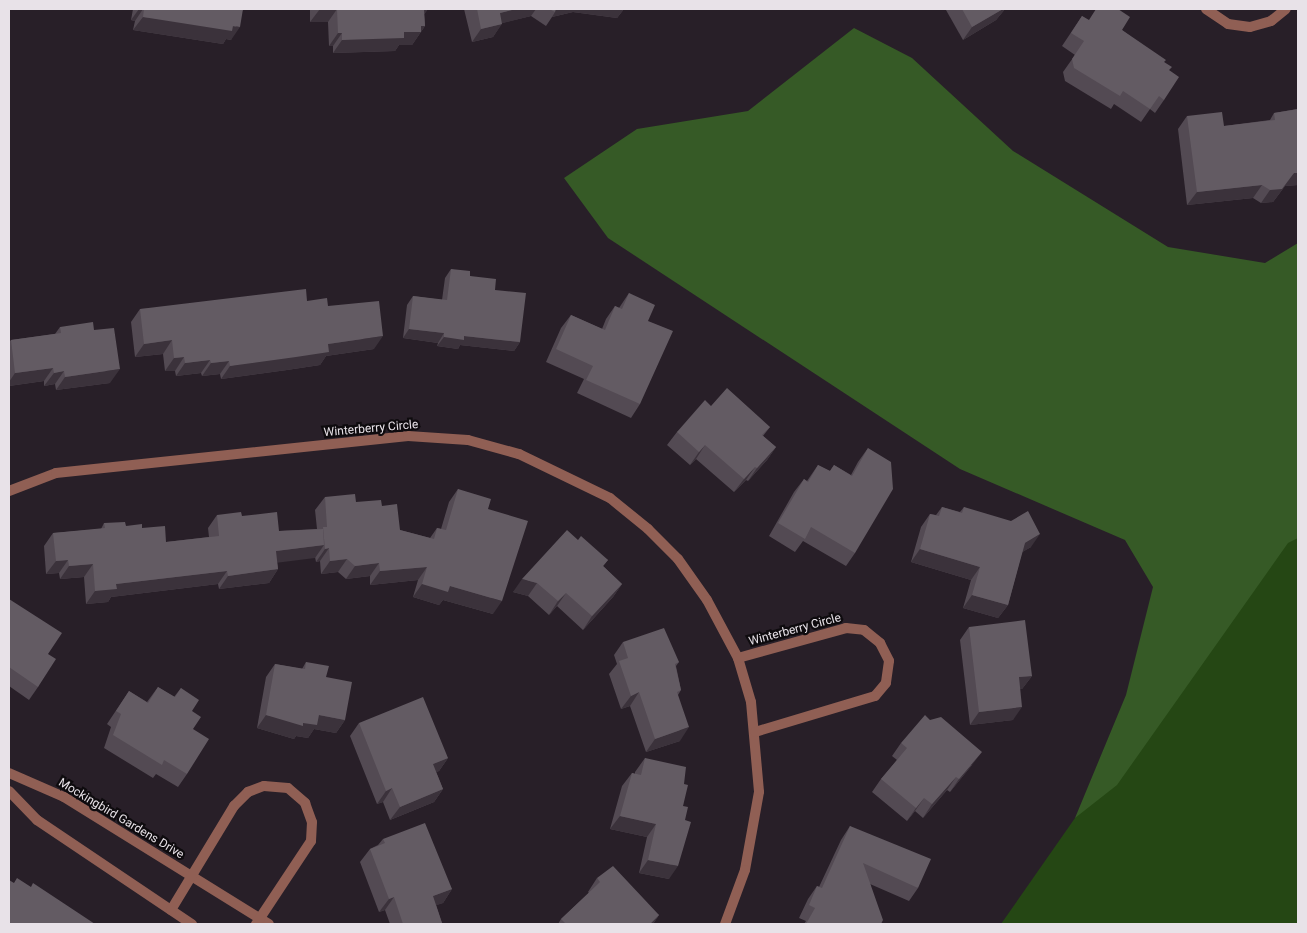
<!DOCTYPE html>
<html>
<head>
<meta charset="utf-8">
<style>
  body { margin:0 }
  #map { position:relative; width:1307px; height:933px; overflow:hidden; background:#281f28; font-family:Roboto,sans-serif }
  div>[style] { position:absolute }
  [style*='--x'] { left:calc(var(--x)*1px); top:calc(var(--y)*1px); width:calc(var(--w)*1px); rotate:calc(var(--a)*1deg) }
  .green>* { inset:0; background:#254714 }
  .forest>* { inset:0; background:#365a26 }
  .minor>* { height:10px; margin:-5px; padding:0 5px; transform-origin:5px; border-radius:5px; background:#905f54 }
  .wall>* { inset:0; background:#534a53 }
  .shaded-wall>* { inset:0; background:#3b323b }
  .building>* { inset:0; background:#635b63 }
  span { translate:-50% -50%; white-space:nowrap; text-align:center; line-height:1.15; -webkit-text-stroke:4.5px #0e0b0e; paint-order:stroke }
  .street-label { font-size:12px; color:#e8e2e8 }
  .frame { position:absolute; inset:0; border:10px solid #e8e2e8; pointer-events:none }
</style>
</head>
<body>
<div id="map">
  <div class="green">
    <div style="clip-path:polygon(1298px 498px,1298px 924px,1001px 924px,1075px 818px)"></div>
  </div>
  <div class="forest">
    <div style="clip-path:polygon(854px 28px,912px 58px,1013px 151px,1168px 247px,1265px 263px,1298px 243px,1298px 538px,1288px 543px,1117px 785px,1075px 818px,1126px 695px,1153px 587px,1125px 540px,960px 469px,608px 238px,564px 178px,637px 129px,748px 111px)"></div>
  </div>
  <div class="minor">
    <div style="--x:1206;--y:9;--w:27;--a:34"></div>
    <div style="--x:1228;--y:24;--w:22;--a:8"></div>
    <div style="--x:1250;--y:27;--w:22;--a:-16"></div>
    <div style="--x:1271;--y:21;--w:19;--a:-39"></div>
    <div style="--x:9;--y:491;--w:50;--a:-21"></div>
    <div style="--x:56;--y:473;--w:354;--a:-6"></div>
    <div style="--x:408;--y:436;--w:60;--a:3.8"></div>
    <div style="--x:468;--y:440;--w:53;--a:15.4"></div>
    <div style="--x:519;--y:454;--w:101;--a:25.8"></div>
    <div style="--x:610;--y:498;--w:49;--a:39.2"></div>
    <div style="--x:648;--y:529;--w:42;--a:45"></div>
    <div style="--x:678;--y:559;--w:50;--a:54.7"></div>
    <div style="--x:707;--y:600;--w:66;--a:61.9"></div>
    <div style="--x:738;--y:658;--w:46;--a:73.5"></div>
    <div style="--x:751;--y:702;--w:90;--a:84.9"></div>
    <div style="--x:759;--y:792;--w:79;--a:100.2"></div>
    <div style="--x:745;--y:870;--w:58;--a:110.3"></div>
    <div style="--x:738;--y:658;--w:112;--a:-15.5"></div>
    <div style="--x:846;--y:628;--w:18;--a:6"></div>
    <div style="--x:864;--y:630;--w:21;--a:39"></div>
    <div style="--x:880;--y:643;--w:20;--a:63"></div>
    <div style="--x:889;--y:661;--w:22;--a:98"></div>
    <div style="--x:886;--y:683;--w:17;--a:130"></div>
    <div style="--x:875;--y:696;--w:125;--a:163.3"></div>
    <div style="--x:9;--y:773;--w:60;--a:23.6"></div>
    <div style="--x:64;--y:797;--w:241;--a:31.8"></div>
    <div style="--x:9;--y:791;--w:40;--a:46"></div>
    <div style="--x:37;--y:820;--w:187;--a:33.9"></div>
    <div style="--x:171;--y:910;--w:122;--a:-58.8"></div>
    <div style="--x:234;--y:806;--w:20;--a:-45"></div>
    <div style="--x:248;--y:792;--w:17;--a:-21"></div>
    <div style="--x:264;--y:786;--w:24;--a:5"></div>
    <div style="--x:288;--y:788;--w:23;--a:41"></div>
    <div style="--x:305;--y:803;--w:20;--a:70"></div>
    <div style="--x:312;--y:822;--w:19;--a:93"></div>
    <div style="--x:311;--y:841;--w:100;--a:123.5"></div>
  </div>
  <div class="wall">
    <div style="clip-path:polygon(133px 9px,243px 9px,231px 40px,226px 39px,223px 44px,133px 30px,135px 21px,131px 20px)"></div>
    <div style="clip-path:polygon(310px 9px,428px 9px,424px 14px,425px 26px,412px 45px,399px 45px,395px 51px,333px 53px,333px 46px,329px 46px,328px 22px,310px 22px)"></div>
    <div style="clip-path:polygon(464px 9px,624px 9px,617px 18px,573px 12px,552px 17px,546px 26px,531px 16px,502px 23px,493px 37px,472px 42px)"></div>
    <div style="clip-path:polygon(947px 9px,1005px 9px,996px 20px,963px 40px,946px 10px)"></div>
    <div style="clip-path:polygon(1082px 16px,1088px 20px,1122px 30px,1164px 62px,1169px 70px,1164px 100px,1155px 113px,1150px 109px,1141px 122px,1114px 104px,1111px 109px,1065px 81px,1063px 72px,1075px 55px,1062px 46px)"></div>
    <div style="clip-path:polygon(1298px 109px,1298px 185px,1285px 186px,1273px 202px,1261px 203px,1253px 198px,1187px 205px,1178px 129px,1187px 116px,1224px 126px,1270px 120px,1274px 113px)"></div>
    <div style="clip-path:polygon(451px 269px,470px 276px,495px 290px,520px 342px,514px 351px,460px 345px,458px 349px,437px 346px,438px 343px,403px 338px,407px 305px,413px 296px,442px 300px,445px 278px)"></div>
    <div style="clip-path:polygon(629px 293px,648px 321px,640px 404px,631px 418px,577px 393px,584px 379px,546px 362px,561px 328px,571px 315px,602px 329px,606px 319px,615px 306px,619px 308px)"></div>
    <div style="clip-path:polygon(307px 301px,328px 306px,374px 349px,326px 356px,320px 365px,287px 370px,221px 379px,220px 374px,202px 376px,201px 373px,176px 376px,175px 371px,165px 371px,163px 354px,135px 357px,131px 322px,140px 309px)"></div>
    <div style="clip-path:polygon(60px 327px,94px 330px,110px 383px,56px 390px,55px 384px,44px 386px,44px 381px,9px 386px,9px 342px,11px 340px,55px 334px)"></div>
    <div style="clip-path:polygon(711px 406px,770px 427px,763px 436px,776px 447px,767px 460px,748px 481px,746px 480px,734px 492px,696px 459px,690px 465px,667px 445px,677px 432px)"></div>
    <div style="clip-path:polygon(868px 448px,855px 553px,846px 566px,803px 541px,795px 552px,769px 536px,794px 492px,804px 479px,807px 481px,818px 465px,830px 471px,834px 465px,851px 475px,858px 462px)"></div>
    <div style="clip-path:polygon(458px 489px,488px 509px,493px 614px,443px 600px,439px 605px,413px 597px,418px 580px,370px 585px,370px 576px,346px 579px,338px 572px,321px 574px,320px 561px,316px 562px,315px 557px,277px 562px,278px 569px,269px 583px,219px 589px,218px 584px,111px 597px,108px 602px,86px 604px,84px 577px,60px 579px,59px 573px,46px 574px,44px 546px,53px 533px,101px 529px,104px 523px,142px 528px,166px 542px,209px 537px,208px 528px,217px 515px,242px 516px,279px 531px,317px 529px,315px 510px,325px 497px,356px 502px,382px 506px,400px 530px,430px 538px,437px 528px,441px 529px,449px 502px)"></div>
    <div style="clip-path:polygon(942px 507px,960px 512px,964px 507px,1031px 547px,1022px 552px,1008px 605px,998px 618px,963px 608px,971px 580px,911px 562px,921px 527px,930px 514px,936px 515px)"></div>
    <div style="clip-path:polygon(578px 540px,608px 560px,603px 566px,622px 584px,613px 597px,583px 630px,557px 606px,549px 615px,528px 596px,513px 592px)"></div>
    <div style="clip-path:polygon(9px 599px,48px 654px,38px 687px,29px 700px,9px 686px)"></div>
    <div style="clip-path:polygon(969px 627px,1032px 676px,1022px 689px,1020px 689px,1013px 720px,970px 725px,960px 640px)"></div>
    <div style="clip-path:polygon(623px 642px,679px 662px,676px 666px,681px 690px,678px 695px,680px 741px,646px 752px,630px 706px,621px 709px,609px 674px,617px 664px,614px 655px)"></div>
    <div style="clip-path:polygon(306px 662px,326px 677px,345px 720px,336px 733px,314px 729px,308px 738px,296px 736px,294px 739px,257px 728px,266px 677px,275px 664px,302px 669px)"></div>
    <div style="clip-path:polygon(158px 687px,174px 697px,181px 688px,192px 711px,193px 729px,187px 774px,178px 787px,156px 774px,153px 778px,104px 748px,111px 727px,107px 724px,129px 691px,147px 702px)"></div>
    <div style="clip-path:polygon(359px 723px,448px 758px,439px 771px,436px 772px,443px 789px,434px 802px,390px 820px,383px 802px,377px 804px,350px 736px)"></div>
    <div style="clip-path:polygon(901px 743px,972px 765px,950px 792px,947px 790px,923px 818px,915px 811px,907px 821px,872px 792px,881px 779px,897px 760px,892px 756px)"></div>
    <div style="clip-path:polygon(645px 758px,684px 784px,683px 806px,669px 879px,639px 873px,647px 837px,610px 829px,622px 786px,632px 773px,635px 774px,635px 772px)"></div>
    <div style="clip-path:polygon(850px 826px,918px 888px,909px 901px,870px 884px,881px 924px,804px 924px,806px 921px,799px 918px,808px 899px,817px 886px,819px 887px,841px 840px)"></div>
    <div style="clip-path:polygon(383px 839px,452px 889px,443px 903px,436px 905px,442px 923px,441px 924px,390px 924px,385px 910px,379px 912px,360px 862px,370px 849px,378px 845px)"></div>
    <div style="clip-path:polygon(597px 878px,659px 915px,653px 924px,558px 924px,561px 919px,589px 893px,588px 892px)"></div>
  </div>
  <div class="shaded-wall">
    <div style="clip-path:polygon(139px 9px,143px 9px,135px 21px,131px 20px)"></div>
    <div style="clip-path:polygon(320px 9px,337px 9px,328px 22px,310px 22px)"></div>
    <div style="clip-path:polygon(422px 9px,428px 9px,421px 19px)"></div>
    <div style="clip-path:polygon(516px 9px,536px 9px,531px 16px,491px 26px,500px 13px)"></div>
    <div style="clip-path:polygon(554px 9px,624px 9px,617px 18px,573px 12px,552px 17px,555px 12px)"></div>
    <div style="clip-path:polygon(1003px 9px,1005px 9px,996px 20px,963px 40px,972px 27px)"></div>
    <div style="clip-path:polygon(143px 17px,240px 27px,231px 40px,226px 39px,223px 44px,133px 30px)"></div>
    <div style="clip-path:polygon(502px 24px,493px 37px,472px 42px,481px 29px)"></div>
    <div style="clip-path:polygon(421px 26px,425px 26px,412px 45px,399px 45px,395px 51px,333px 53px,342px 40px,404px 32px)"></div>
    <div style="clip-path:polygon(338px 33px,342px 33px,333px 46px,329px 46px)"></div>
    <div style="clip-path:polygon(1294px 173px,1298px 173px,1298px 185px,1285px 186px,1273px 202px,1261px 203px,1270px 190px)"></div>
    <div style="clip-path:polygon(1262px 185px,1253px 198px,1187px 205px,1197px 192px)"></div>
    <div style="clip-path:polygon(409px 329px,444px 333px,438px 343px,403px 338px)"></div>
    <div style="clip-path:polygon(383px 336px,374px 349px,326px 356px,320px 365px,287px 370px,221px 379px,230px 366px,328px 344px)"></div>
    <div style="clip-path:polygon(464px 336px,520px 342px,514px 351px,460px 345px,458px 349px,437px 346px,444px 337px)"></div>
    <div style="clip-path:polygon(172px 340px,163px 354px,135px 357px,144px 344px)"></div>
    <div style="clip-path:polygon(184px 357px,175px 371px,165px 371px,174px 358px)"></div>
    <div style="clip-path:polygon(210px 360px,201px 373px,176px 376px,185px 363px)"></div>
    <div style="clip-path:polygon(229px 361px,220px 374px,202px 376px,211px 363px)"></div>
    <div style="clip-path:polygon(53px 368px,44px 381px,9px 386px,9px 382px,15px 373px)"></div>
    <div style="clip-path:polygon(120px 369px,110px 383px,56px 390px,65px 377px)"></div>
    <div style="clip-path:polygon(64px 371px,55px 384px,44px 386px,54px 373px)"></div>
    <div style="clip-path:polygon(705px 445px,696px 459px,690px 465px,699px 452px)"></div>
    <div style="clip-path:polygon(776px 447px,767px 460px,748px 481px,757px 468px)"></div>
    <div style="clip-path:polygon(755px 467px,746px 480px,734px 492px,744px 479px)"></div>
    <div style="clip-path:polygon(1040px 534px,1031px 547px,1016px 556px,1025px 543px)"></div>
    <div style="clip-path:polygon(324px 545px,315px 558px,267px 564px,276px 551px)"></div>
    <div style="clip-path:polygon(329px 548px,320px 561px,316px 562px,325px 549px)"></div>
    <div style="clip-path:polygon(920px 549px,980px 567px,971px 580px,911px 562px)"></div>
    <div style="clip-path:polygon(347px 559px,338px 572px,321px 574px,330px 561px)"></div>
    <div style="clip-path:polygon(68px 560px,59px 573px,46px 574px,56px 561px)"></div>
    <div style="clip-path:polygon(379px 563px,370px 576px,346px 579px,355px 566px)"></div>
    <div style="clip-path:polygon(93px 564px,84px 577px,60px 579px,69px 566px)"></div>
    <div style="clip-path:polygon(427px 567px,418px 580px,370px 585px,380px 571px)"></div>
    <div style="clip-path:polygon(278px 569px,269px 583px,219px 589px,228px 576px)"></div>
    <div style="clip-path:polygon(227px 571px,218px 584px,111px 597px,108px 602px,86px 604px,95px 591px,116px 584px)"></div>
    <div style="clip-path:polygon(522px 579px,537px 583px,528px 596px,513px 592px)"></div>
    <div style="clip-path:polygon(422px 584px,450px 586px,502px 601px,493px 614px,443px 600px,439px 605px,413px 597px)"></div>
    <div style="clip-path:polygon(622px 584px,613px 597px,583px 630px,592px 616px)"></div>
    <div style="clip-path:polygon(566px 593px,557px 606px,549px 615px,558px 601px)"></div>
    <div style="clip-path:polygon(972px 595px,1008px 605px,998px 618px,963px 608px)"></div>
    <div style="clip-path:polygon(1032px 676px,1022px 689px,1009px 690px,1019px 677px)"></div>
    <div style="clip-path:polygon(639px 692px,630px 706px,621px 709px,631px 696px)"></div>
    <div style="clip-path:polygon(1022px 707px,1013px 720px,970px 725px,979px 712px)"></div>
    <div style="clip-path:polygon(266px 715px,303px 723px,319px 715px,345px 720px,336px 733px,314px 729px,308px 738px,296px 736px,294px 739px,257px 728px)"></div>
    <div style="clip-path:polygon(689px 727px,680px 741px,646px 752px,655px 739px)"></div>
    <div style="clip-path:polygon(982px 752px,972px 765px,950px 792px,959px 779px)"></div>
    <div style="clip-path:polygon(448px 758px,439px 771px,424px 777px,433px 764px)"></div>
    <div style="clip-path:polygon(956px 777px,947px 790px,923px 818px,932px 804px)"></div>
    <div style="clip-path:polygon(392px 788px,383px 802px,377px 804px,386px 791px)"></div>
    <div style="clip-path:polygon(443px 789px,434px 802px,390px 820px,400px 807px)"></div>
    <div style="clip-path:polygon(924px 798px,915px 811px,907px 821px,916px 808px)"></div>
    <div style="clip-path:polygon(620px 816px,656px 824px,647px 837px,610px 829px)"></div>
    <div style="clip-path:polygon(648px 860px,678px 866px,669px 879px,639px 873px)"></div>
    <div style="clip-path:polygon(452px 889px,443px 903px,423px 910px,433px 896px)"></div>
    <div style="clip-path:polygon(394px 897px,385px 910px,379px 912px,389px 899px)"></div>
    <div style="clip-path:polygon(659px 915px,653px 924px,650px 924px)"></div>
  </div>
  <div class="building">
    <div style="clip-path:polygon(144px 9px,243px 9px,240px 27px,233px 26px,232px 31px,143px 17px)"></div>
    <div style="clip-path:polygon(337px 9px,424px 9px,425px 26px,421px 26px,421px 32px,404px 32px,404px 38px,342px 40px,342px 33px,338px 33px)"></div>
    <div style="clip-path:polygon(477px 9px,516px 9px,500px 13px,502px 24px,481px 29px)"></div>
    <div style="clip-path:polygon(549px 9px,556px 9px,555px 12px)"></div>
    <div style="clip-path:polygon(962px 9px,1003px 9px,972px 27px)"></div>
    <div style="clip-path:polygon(1096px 9px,1118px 9px,1130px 17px,1122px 30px,1166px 60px,1164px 62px,1172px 67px,1169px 70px,1179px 77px,1164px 100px,1159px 96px,1150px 109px,1123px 91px,1120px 96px,1074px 68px,1072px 59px,1084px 41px,1071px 33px,1082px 16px,1089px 20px)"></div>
    <div style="clip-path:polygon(1298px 109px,1298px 173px,1294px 173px,1282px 189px,1270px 190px,1262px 185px,1197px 192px,1187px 116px,1222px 112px,1224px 126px,1275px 120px,1274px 113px)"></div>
    <div style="clip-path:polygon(451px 269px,470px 271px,470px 276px,496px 279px,495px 290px,526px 293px,520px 342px,464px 336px,464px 340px,444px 337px,444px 333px,409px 329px,413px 296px,447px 300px)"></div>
    <div style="clip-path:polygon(306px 289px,307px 301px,327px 298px,328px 306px,379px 301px,383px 336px,328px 344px,329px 352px,296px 357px,230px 366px,229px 361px,211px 363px,210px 360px,185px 363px,184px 357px,174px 358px,172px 340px,144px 344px,140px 309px)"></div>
    <div style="clip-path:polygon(629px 293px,655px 305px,648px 321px,673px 331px,640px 404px,586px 380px,593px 366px,556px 349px,571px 315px,605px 330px,615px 306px,622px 309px)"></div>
    <div style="clip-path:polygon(93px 322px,94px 330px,114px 328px,120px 369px,65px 377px,64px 371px,54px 373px,53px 368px,15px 373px,11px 340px,61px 333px,60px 327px)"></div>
    <div style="clip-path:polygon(727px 388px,770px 427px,762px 435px,776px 447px,757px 468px,755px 467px,744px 479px,705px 445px,699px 452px,677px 432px,705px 400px,711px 406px)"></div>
    <div style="clip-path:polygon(868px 448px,891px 462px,893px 489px,855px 553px,811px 527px,805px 539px,778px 523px,804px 479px,808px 482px,818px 465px,830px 471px,834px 465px,852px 476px)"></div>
    <div style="clip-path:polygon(458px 489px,491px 499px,488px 509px,528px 521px,502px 601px,450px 586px,448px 592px,422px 584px,427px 567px,380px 571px,379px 563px,355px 566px,347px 559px,330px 561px,329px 548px,325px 549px,323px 527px,327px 527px,325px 497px,355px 494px,356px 502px,381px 500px,382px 506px,397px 504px,400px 530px,434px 539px,437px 528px,446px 530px)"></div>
    <div style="clip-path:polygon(942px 507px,962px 513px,964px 507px,1011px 521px,1028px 511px,1040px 534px,1025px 543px,1008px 605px,972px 595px,980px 567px,920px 549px,930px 514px,939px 516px)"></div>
    <div style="clip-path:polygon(241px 512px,242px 516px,277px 512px,279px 531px,323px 529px,324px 545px,276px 551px,278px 569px,228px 576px,227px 571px,116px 584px,117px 589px,95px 591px,93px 564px,69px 566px,68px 560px,56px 561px,53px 533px,105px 528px,104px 523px,125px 522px,126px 526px,142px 524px,142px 528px,165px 526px,166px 542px,219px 536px,217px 515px)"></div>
    <div style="clip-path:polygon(567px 530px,578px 540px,581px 536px,608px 560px,603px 566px,622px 584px,592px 616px,566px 593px,558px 601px,537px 583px,522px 579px)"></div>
    <div style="clip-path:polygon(9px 599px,62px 633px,48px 654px,56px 659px,38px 687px,9px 667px)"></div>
    <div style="clip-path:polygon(1025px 620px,1032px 676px,1019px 677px,1022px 707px,979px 712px,969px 627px)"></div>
    <div style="clip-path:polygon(664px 628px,679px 662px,675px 664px,681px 690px,677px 692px,689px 727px,655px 739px,639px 692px,631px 696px,619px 661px,628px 658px,623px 642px)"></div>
    <div style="clip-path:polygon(306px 662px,329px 666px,326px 677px,352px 682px,345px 720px,319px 715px,317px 725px,303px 723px,303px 726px,266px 715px,275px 664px,305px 669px)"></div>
    <div style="clip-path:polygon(158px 687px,175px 697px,181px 688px,199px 700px,192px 711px,201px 717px,193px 729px,209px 739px,187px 774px,164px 760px,162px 765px,113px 735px,121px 714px,116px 711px,129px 691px,148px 703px)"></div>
    <div style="clip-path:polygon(423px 697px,448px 758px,433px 764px,443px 789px,400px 807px,392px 788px,386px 791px,359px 723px)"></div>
    <div style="clip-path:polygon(925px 715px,930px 720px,941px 717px,982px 752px,959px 779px,956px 777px,932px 804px,924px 798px,916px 808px,881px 779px,907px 748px,901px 743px)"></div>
    <div style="clip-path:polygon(645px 758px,686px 767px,684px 784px,688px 785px,683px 806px,688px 807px,685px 820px,691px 822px,678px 866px,648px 860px,656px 824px,620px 816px,632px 773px,641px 775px)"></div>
    <div style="clip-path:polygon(425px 823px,452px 889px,433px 896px,442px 923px,438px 924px,403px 924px,394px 897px,389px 899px,370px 849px,385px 843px,383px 839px)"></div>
    <div style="clip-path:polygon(850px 826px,931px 859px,918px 888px,863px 863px,883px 920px,881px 924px,806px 924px,815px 908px,809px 905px,817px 886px,822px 888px)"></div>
    <div style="clip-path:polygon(613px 866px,659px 915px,650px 924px,566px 924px,561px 919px,600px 882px,597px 878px)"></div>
    <div style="clip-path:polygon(17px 878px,31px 887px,33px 883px,95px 924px,9px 924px,9px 880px,14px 883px)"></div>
  </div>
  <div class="street-label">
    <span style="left:371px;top:429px;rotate:-5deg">Winterberry Circle</span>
    <span style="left:795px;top:630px;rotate:-15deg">Winterberry Circle</span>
    <span style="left:121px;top:819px;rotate:31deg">Mockingbird Gardens Drive</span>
  </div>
  <div class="frame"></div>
</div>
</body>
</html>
